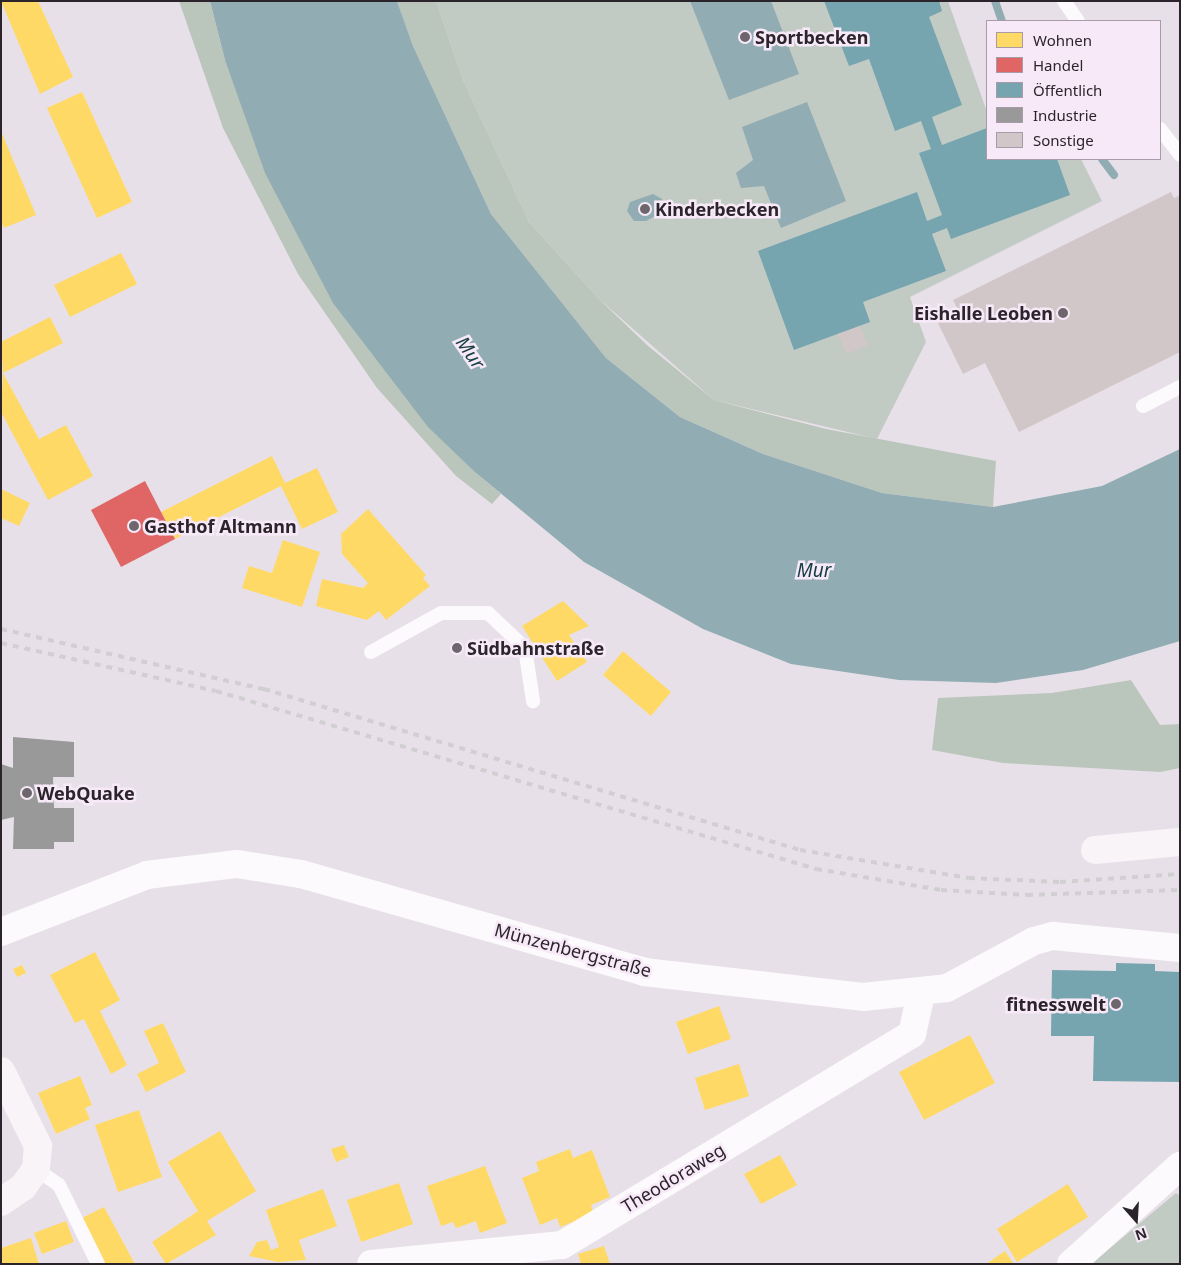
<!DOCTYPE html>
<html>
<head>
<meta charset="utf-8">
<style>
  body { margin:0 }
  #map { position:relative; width:1181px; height:1265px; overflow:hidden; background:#e8e0e8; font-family:"Noto Sans",sans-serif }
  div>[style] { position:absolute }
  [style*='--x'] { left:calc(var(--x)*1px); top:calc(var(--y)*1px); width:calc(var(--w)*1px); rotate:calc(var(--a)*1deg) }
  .green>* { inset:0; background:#c2cac4 }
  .forest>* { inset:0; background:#bac6bc }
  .water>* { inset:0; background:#91adb3 }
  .homes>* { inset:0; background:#ffd966 }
  .shops>* { inset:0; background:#e06666 }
  .public>* { inset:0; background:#76a5af }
  .industry>* { inset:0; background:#999 }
  .stream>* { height:8px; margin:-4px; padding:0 4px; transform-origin:4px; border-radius:4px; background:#91adb3 }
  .building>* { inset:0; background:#d1c6c8 }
  .service>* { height:14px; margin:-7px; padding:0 7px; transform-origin:7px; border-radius:7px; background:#fcfafc }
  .minor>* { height:28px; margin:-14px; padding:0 14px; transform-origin:14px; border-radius:14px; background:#fcfafc }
  .secondary>* { height:28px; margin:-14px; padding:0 14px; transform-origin:14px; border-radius:14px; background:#f8f4f8 }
  .rail>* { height:4px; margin-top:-2px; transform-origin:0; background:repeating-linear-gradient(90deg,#d1cfd1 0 6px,transparent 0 12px) }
  .dots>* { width:14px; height:14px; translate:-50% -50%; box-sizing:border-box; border:2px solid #f8e9f8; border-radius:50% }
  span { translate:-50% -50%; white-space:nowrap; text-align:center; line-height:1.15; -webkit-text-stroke:5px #f8e9f8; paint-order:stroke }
  .poi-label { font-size:18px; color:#2b252b; font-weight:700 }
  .left { translate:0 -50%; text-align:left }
  .right { translate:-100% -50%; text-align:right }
  .street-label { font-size:18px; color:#2b252b }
  .water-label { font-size:19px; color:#133d41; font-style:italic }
  .frame { position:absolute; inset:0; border:2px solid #2b252b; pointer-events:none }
  .legend { position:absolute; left:986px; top:20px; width:175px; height:140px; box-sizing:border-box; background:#f8e9f8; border:1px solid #a69ba6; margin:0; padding:6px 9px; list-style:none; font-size:15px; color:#2b252b }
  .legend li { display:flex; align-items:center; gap:10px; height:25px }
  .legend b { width:25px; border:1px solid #a69ba6 }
  .north { position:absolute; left:1111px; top:1195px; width:50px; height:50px; -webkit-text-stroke:4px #f8e9f8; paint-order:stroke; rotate:161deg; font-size:14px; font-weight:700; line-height:20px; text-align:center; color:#2b252b }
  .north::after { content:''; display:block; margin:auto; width:18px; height:22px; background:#2b252b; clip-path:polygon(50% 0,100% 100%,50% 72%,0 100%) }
</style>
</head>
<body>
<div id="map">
  <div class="green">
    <div style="clip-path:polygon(436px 1px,948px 1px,987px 112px,987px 159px,1081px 159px,1102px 201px,910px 297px,926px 342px,877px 439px,714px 400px,599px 299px,529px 222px,463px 80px)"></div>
    <div style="clip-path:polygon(1176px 1193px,1180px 1196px,1180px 1264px,1091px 1264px)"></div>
  </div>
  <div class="forest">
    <div style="clip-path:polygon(179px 1px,210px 1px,225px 60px,476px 473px,501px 494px,492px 504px,456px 476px,377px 388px,298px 274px,223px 128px)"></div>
    <div style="clip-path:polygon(397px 1px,436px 1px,463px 80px,529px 222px,599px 299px,647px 345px,714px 400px,826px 429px,996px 461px,993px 507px,882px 493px,763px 454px,680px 417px,606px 358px,491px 214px,413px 46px)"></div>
    <div style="clip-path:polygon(1131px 680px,1160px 725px,1180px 724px,1180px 768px,1160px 772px,1003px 763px,932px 750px,938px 698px,1052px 693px)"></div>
  </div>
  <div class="water">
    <div style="clip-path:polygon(210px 1px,397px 1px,413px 46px,491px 214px,606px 358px,680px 417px,763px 454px,882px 493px,993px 507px,1102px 486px,1180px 449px,1180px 641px,1083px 670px,996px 683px,899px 680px,791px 664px,703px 629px,584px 562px,476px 473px,428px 427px,333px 303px,265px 173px,225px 60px)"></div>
    <div style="clip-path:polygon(690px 1px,771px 1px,799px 74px,729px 100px)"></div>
    <div style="clip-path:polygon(807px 102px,846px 201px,781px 228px,764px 186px,741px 188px,736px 173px,753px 160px,742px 127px)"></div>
    <div style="clip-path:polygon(653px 194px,662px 199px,659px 214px,646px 221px,634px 221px,627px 211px,630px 202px)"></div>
  </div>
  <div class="homes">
    <div style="clip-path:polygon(1px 1px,38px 1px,73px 77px,40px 94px)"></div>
    <div style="clip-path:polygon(82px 92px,132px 202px,97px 218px,47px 108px)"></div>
    <div style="clip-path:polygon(1px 131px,36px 215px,4px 228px,1px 222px)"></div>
    <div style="clip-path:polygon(121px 253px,137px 284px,70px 317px,54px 285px)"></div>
    <div style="clip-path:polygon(50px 317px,63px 343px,3px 373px,1px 342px)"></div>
    <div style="clip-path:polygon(3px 373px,39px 439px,66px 425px,93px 476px,48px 500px,1px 412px)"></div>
    <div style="clip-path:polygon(272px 456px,285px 483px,317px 468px,338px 512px,302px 529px,281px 486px,175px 539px,161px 512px)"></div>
    <div style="clip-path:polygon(1px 489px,30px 503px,19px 526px,1px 518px)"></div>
    <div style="clip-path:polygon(368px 509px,426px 575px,423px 578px,430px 586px,386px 620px,379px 611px,367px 620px,316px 606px,322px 579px,363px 588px,368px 583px,342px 554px,341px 534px)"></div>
    <div style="clip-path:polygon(283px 540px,320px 552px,302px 607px,242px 588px,249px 566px,272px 573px)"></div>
    <div style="clip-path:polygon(563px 601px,589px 626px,569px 635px,587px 662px,557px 681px,522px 626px)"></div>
    <div style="clip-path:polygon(623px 651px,671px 692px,651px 716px,603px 675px)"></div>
    <div style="clip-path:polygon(95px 952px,120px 1000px,100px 1011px,127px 1065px,111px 1074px,84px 1019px,75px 1023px,50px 975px)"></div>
    <div style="clip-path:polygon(22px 965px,26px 973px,17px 977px,13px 969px)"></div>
    <div style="clip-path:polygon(719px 1006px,731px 1039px,688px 1054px,676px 1022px)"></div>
    <div style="clip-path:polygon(163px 1023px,186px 1072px,146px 1092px,137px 1074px,159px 1063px,144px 1031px)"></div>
    <div style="clip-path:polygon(970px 1035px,995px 1083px,924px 1120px,899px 1072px)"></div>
    <div style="clip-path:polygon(739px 1064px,749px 1096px,705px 1110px,695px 1078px)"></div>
    <div style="clip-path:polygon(80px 1076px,92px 1105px,85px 1108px,90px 1119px,56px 1134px,38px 1093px)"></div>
    <div style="clip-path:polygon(139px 1110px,162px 1177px,118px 1192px,95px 1125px)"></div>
    <div style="clip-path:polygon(220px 1131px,256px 1191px,207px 1221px,216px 1235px,166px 1264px,152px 1242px,198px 1211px,168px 1162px)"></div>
    <div style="clip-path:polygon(344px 1145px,349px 1157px,336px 1162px,331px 1149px)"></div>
    <div style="clip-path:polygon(570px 1149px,573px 1158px,592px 1150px,610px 1197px,591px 1205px,594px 1214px,560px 1227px,557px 1218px,540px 1225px,522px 1178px,539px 1171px,536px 1162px)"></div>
    <div style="clip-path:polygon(780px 1155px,797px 1185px,761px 1204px,744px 1174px)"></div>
    <div style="clip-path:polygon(485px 1166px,507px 1223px,480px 1233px,476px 1221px,456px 1228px,453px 1222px,441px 1226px,427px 1186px)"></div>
    <div style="clip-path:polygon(399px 1183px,413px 1224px,361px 1242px,347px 1200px)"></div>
    <div style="clip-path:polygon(1068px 1184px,1088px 1217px,1017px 1262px,997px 1229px)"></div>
    <div style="clip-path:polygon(323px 1189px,337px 1226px,299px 1240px,306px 1260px,278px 1262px,249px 1256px,257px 1242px,267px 1240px,271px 1250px,279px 1247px,266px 1210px)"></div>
    <div style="clip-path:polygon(104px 1207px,135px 1264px,104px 1264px,80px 1219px)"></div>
    <div style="clip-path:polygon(66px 1221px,74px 1242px,42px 1254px,34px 1233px)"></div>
    <div style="clip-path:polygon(31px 1238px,39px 1264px,2px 1264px,1px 1248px)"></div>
    <div style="clip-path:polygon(604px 1246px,610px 1264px,581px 1264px,578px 1254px)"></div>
    <div style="clip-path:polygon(1005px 1251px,1014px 1264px,986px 1264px)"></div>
  </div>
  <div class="shops">
    <div style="clip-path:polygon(145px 481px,175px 539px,121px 567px,91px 510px)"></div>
  </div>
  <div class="public">
    <div style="clip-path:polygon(824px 1px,939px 1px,942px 11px,929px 17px,962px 105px,932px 117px,942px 145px,987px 128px,987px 159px,1057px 159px,1070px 195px,951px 239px,947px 228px,932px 234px,946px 271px,863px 302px,870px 322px,794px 350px,758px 251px,917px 192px,927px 221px,942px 215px,919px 153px,931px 149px,921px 121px,895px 131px,869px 59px,849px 66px)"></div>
    <div style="clip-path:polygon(1116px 963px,1155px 964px,1155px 971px,1180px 972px,1180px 1082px,1093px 1081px,1094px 1036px,1051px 1036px,1052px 970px,1116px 971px)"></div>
  </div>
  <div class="industry">
    <div style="clip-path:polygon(13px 737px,74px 742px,74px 777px,53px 777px,54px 808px,74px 808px,74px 842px,54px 842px,54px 849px,13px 849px,14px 817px,1px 820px,1px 764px,13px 768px)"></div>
  </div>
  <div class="stream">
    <div style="--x:995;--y:1;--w:21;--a:71"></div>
    <div style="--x:1102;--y:159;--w:20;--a:53"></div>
  </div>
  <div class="building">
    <div style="clip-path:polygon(1171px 192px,1174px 198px,1180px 195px,1180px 352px,1019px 432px,985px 363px,963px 374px,936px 319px,957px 308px,953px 300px)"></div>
    <div style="clip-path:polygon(860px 326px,868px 345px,846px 354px,838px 334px)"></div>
  </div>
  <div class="service">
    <div style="--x:1064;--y:1;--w:24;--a:55"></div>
    <div style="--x:1160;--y:129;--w:33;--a:52"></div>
    <div style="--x:1143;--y:406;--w:42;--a:-27.2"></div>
    <div style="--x:371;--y:652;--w:80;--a:-29.1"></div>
    <div style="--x:441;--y:613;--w:47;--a:0"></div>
    <div style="--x:488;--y:613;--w:51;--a:43.4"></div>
    <div style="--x:525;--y:648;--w:54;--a:81.4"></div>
    <div style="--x:36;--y:1169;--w:28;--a:35"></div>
    <div style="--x:59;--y:1185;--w:88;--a:63.7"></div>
  </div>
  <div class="minor">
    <div style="--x:1;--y:932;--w:157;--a:-21.3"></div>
    <div style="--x:147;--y:875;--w:91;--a:-7"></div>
    <div style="--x:237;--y:864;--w:65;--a:8.9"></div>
    <div style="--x:301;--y:874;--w:357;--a:15.9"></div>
    <div style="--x:644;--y:972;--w:220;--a:6.5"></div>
    <div style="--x:863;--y:997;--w:84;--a:-6.1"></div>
    <div style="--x:947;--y:988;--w:99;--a:-28.4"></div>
    <div style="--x:1034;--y:941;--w:20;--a:-15"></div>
    <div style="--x:1053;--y:936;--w:128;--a:5.4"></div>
    <div style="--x:371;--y:1264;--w:192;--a:-5.7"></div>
    <div style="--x:562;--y:1245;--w:409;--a:-31.1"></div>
    <div style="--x:912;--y:1034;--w:41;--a:-77.3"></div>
    <div style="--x:1071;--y:1264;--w:147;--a:-42"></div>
  </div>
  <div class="secondary">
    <div style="--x:1095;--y:850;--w:85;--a:-5.4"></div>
    <div style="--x:1;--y:1071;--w:84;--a:63.7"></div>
    <div style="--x:38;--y:1146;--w:23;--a:95"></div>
    <div style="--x:36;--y:1169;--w:22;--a:126"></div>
    <div style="--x:23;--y:1187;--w:27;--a:146"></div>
  </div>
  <div class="rail">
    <div style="--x:1;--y:629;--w:270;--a:12.9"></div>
    <div style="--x:264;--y:689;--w:560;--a:16.72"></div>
    <div style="--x:800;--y:850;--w:171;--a:9.4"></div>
    <div style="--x:969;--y:878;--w:91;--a:2.5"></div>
    <div style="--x:1060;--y:882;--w:120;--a:-3.8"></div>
    <div style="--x:1;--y:643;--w:220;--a:12.6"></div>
    <div style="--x:216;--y:691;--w:626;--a:16.52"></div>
    <div style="--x:816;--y:869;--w:127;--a:9.5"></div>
    <div style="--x:941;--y:890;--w:86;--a:3.3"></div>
    <div style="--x:1027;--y:895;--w:153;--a:-1.9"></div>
  </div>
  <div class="dots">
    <div style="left:745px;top:37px;background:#6d666d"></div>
    <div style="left:645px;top:209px;background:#6d666d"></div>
    <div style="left:1063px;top:313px;background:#6d666d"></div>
    <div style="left:134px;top:526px;background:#6d666d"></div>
    <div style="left:457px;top:648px;background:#6d666d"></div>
    <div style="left:27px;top:793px;background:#6d666d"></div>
    <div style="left:1116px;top:1004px;background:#6d666d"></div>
  </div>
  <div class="poi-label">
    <span class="left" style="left:755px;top:37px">Sportbecken</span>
    <span class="left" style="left:655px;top:209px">Kinderbecken</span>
    <span class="right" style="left:1053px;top:313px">Eishalle Leoben</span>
    <span class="left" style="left:144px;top:526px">Gasthof Altmann</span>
    <span class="left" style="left:467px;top:648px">Südbahnstraße</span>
    <span class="left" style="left:37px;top:793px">WebQuake</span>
    <span class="right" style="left:1106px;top:1004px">fitnesswelt</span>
  </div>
  <div class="street-label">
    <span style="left:573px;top:950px;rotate:15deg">Münzenbergstraße</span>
    <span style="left:673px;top:1178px;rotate:-31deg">Theodoraweg</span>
  </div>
  <div class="water-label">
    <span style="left:470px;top:353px;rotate:55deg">Mur</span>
    <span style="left:814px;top:571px">Mur</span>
  </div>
  <div class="frame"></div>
  <ul class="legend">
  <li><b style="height:14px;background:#ffd966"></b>Wohnen</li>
  <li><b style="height:14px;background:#e06666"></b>Handel</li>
  <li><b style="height:14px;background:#76a5af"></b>Öffentlich</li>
  <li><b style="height:14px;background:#999"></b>Industrie</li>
  <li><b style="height:14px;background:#d1c6c8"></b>Sonstige</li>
  </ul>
  <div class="north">N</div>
</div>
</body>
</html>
